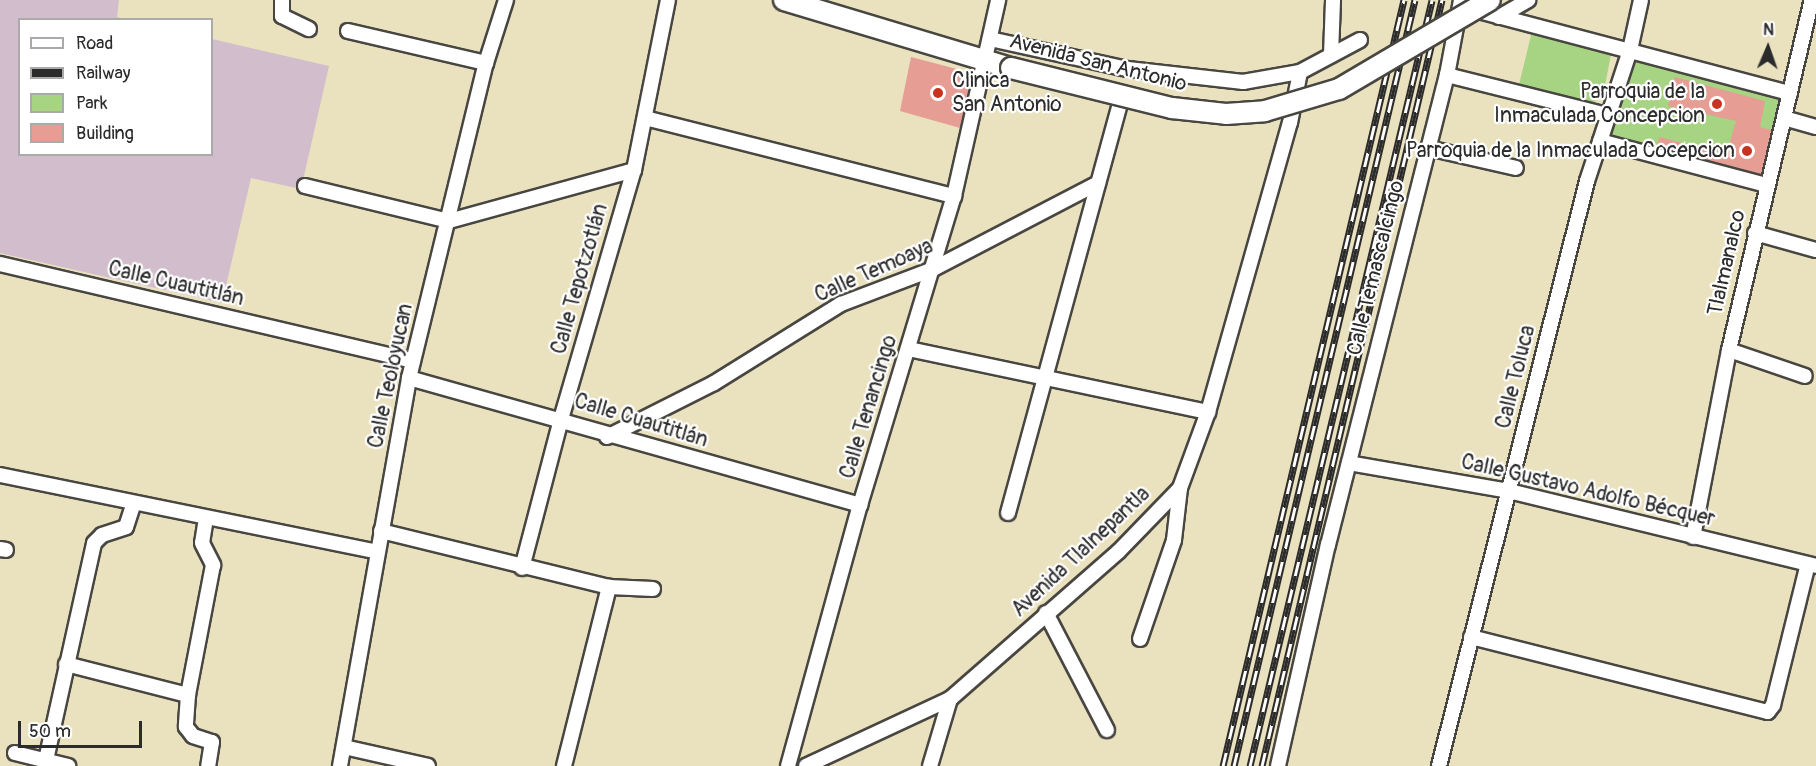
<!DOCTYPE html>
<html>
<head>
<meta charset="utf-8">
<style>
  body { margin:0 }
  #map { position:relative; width:1816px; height:766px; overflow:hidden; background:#eae1be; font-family:Pangolin,sans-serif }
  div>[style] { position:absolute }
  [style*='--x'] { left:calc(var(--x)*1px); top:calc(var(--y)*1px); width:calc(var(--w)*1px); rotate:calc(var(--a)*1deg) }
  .industrial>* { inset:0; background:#d1bdcb }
  .green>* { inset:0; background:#a6d482 }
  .building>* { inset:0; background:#e69d94 }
  .roads { filter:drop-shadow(2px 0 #484641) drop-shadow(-2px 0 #484641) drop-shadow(0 2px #484641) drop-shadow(0 -2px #484641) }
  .street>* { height:14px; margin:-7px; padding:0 7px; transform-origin:7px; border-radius:7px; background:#fff }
  .secondary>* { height:20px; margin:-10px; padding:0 10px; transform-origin:10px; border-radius:10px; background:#fff }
  .rail>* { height:7px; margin-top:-3.5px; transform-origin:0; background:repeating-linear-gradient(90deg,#fff 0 14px,#2b2b2b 0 28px); box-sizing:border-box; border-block:2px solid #2b2b2b }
  .bridges { filter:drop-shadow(2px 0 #484641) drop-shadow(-2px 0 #484641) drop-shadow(0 2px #484641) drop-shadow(0 -2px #484641) }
  .secondary-bridge>* { height:20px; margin:-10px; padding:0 10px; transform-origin:10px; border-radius:10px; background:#fff }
  .dots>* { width:16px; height:16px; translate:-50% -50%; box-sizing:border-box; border:3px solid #fff; border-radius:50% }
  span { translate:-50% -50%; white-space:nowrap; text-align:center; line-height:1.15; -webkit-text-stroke:4.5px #fff; paint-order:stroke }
  .street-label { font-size:21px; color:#2b2b2b }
  .poi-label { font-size:21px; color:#2b2b2b }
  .left { translate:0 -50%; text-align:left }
  .right { translate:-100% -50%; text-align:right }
  .legend { position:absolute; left:18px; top:18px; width:195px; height:138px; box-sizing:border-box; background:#fff; border:2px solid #aaa; margin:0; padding:8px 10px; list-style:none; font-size:18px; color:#2b2b2b }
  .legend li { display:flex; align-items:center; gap:12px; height:30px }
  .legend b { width:30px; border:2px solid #aaa }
  .north { position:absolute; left:1738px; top:18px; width:60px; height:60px; -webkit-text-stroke:4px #fff; paint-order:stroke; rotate:2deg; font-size:16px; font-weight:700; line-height:24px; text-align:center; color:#2b2b2b }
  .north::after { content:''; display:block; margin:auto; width:21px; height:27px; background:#2b2b2b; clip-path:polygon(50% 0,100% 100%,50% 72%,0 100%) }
  .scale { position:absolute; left:18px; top:721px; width:124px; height:27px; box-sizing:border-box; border:3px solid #2b2b2b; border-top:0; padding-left:8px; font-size:18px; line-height:21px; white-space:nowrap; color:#2b2b2b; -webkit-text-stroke:4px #fff; paint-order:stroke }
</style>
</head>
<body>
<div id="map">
  <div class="industrial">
    <div style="clip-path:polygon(0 0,119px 0,117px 17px,126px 19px,20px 20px,20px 154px,212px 154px,212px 39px,329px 66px,301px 189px,251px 178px,222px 303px,0 253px)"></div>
  </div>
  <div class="green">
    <div style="clip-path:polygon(1533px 27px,1612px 49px,1603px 96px,1589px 105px,1518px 89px)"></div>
    <div style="clip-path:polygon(1633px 55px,1785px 92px,1759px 183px,1601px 137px)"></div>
  </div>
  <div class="building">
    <div style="clip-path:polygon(911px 57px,972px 73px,960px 128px,900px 111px)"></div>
    <div style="clip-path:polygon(1675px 77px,1765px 101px,1760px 127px,1772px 130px,1761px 174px,1656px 147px,1660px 137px,1726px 155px,1736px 121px,1668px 106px)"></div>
  </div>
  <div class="roads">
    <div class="street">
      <div style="--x:282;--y:0;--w:16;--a:90"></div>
      <div style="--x:282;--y:16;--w:30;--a:26"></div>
      <div style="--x:1471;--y:9;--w:330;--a:14.8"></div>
      <div style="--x:1499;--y:17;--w:34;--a:-30"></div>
      <div style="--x:348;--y:31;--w:142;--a:13.1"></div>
      <div style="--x:990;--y:39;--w:141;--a:12.3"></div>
      <div style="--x:1128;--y:69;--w:116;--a:6.4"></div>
      <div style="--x:1243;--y:82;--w:58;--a:-10"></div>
      <div style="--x:1300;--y:72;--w:68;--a:-28.1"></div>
      <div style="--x:1331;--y:55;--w:55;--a:-87.9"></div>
      <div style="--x:1447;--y:75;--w:165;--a:14"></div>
      <div style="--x:645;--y:118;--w:319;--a:14.2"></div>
      <div style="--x:1784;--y:118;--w:33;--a:16"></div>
      <div style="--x:1600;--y:141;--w:173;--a:14.8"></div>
      <div style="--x:1428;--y:148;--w:90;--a:12.8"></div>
      <div style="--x:305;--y:186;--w:148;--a:13.7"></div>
      <div style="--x:449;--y:221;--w:192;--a:-15.4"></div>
      <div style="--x:1755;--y:233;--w:63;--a:15.6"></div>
      <div style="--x:0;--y:264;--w:424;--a:13.2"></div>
      <div style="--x:909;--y:349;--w:306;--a:11.9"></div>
      <div style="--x:1729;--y:350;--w:80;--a:18.9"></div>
      <div style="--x:409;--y:378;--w:469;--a:15.7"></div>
      <div style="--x:607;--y:437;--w:120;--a:-26.8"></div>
      <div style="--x:714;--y:383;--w:150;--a:-31.9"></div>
      <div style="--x:841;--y:304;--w:98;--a:-20.8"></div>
      <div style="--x:933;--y:269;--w:186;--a:-27.5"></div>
      <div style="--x:1349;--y:463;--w:162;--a:9.9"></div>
      <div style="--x:1509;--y:491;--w:316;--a:13.7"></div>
      <div style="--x:0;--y:475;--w:385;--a:11.5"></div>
      <div style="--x:1008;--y:513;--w:421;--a:-74.7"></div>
      <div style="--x:206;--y:518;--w:25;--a:99"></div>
      <div style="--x:202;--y:543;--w:25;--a:63"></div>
      <div style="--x:213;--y:565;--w:132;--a:100.9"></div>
      <div style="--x:188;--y:695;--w:32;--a:94"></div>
      <div style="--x:186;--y:727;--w:11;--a:52"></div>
      <div style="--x:193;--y:736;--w:20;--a:18"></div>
      <div style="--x:212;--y:742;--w:24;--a:99"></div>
      <div style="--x:381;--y:531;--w:235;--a:13.8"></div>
      <div style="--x:609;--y:587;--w:44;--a:2.6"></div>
      <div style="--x:1693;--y:537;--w:190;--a:-79.1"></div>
      <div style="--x:1729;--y:350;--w:360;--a:-76.7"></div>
      <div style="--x:0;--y:549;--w:6;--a:9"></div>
      <div style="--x:522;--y:568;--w:154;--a:-75.3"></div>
      <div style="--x:561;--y:419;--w:259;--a:-73.7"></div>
      <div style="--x:634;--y:170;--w:173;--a:-78.7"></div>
      <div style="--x:1046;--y:613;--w:132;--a:62.5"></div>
      <div style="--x:1471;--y:637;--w:306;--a:14.2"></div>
      <div style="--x:1768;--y:712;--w:9;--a:-54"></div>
      <div style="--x:1773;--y:705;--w:145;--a:-76.1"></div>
      <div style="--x:1140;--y:639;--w:105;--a:-71"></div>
      <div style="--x:1174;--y:540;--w:52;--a:-83.4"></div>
      <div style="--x:66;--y:664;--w:126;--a:14.3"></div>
      <div style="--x:344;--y:747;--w:86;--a:12.7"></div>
      <div style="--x:15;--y:753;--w:55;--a:13.8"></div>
      <div style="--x:46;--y:760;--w:222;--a:-77.5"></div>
      <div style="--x:94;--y:543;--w:11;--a:-45"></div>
      <div style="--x:102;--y:535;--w:25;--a:-18"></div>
      <div style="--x:126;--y:527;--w:25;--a:-72"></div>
      <div style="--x:340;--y:766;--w:394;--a:-79.9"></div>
      <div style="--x:409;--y:378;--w:324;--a:-76.3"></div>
      <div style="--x:486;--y:63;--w:66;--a:-72.4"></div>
      <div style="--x:564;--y:766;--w:185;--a:-75.9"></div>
      <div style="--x:788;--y:766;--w:271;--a:-74.6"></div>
      <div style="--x:860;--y:505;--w:323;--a:-73.1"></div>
      <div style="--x:954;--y:196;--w:201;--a:-77.3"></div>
      <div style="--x:806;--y:766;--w:159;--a:-25"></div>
      <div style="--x:950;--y:699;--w:223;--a:-41.2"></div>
      <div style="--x:1118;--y:552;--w:89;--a:-45.9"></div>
      <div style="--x:1180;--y:488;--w:81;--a:-69.8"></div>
      <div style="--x:1208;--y:412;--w:300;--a:-74.2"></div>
      <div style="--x:1290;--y:123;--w:52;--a:-78.9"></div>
      <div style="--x:930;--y:766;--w:70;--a:-73.4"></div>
      <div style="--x:1278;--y:766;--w:227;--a:-77.3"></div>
      <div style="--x:1328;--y:545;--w:485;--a:-75.8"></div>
      <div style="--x:1447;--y:75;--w:76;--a:-79.4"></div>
      <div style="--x:1439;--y:766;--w:603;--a:-75.8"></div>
      <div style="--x:1587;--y:181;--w:138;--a:-71.8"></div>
      <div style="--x:1630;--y:50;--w:51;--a:-77.6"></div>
    </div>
    <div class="secondary">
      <div style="--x:784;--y:0;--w:237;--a:16.7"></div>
    </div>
  </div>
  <div class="rail">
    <div style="--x:1223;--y:766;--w:787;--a:-76.71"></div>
    <div style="--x:1234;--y:766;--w:787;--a:-76.71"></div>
    <div style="--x:1250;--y:766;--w:787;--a:-76.63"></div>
    <div style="--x:1262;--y:766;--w:787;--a:-76.78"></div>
  </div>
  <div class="bridges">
    <div class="secondary-bridge">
      <div style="--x:1011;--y:68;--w:166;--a:14"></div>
      <div style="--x:1172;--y:108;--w:54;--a:6.3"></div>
      <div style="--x:1226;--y:114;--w:39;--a:-4"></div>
      <div style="--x:1265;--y:111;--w:77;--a:-16.6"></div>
      <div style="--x:1339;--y:89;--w:175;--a:-30.5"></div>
    </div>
  </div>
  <div class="dots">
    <div style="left:938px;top:93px;background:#c8321e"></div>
    <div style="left:1717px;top:104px;background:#c8321e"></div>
    <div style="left:1747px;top:151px;background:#c8321e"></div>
  </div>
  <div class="street-label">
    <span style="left:1098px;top:63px;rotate:14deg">Avenida San Antonio</span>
    <span style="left:1727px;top:263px;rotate:-77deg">Tlalmanalco</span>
    <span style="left:1376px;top:268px;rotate:-76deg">Calle Temascalcingo</span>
    <span style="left:874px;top:271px;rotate:-24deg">Calle Temoaya</span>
    <span style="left:580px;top:279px;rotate:-74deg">Calle Tepotzotlán</span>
    <span style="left:176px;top:284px;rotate:13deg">Calle Cuautitlán</span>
    <span style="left:391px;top:376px;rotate:-78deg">Calle Teoloyucan</span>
    <span style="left:1516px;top:377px;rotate:-76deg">Calle Toluca</span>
    <span style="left:869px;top:407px;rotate:-73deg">Calle Tenancingo</span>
    <span style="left:641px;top:421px;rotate:17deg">Calle Cuautitlán</span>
    <span style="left:1588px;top:491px;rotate:13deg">Calle Gustavo Adolfo Bécquer</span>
    <span style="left:1081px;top:552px;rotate:-43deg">Avenida Tlalnepantla</span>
  </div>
  <div class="poi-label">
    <span class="left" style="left:952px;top:93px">Clinica<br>San Antonio</span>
    <span class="right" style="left:1705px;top:104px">Parroquia de la<br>Inmaculada Concepcion</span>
    <span class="right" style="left:1735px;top:151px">Parroquia de la Inmaculada Cocepcion</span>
  </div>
  <ul class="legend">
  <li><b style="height:8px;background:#fff"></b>Road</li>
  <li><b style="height:8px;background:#2b2b2b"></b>Railway</li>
  <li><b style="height:16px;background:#a6d482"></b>Park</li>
  <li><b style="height:16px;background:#e69d94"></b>Building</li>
  </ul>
  <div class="north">N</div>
  <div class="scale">50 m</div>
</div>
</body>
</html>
